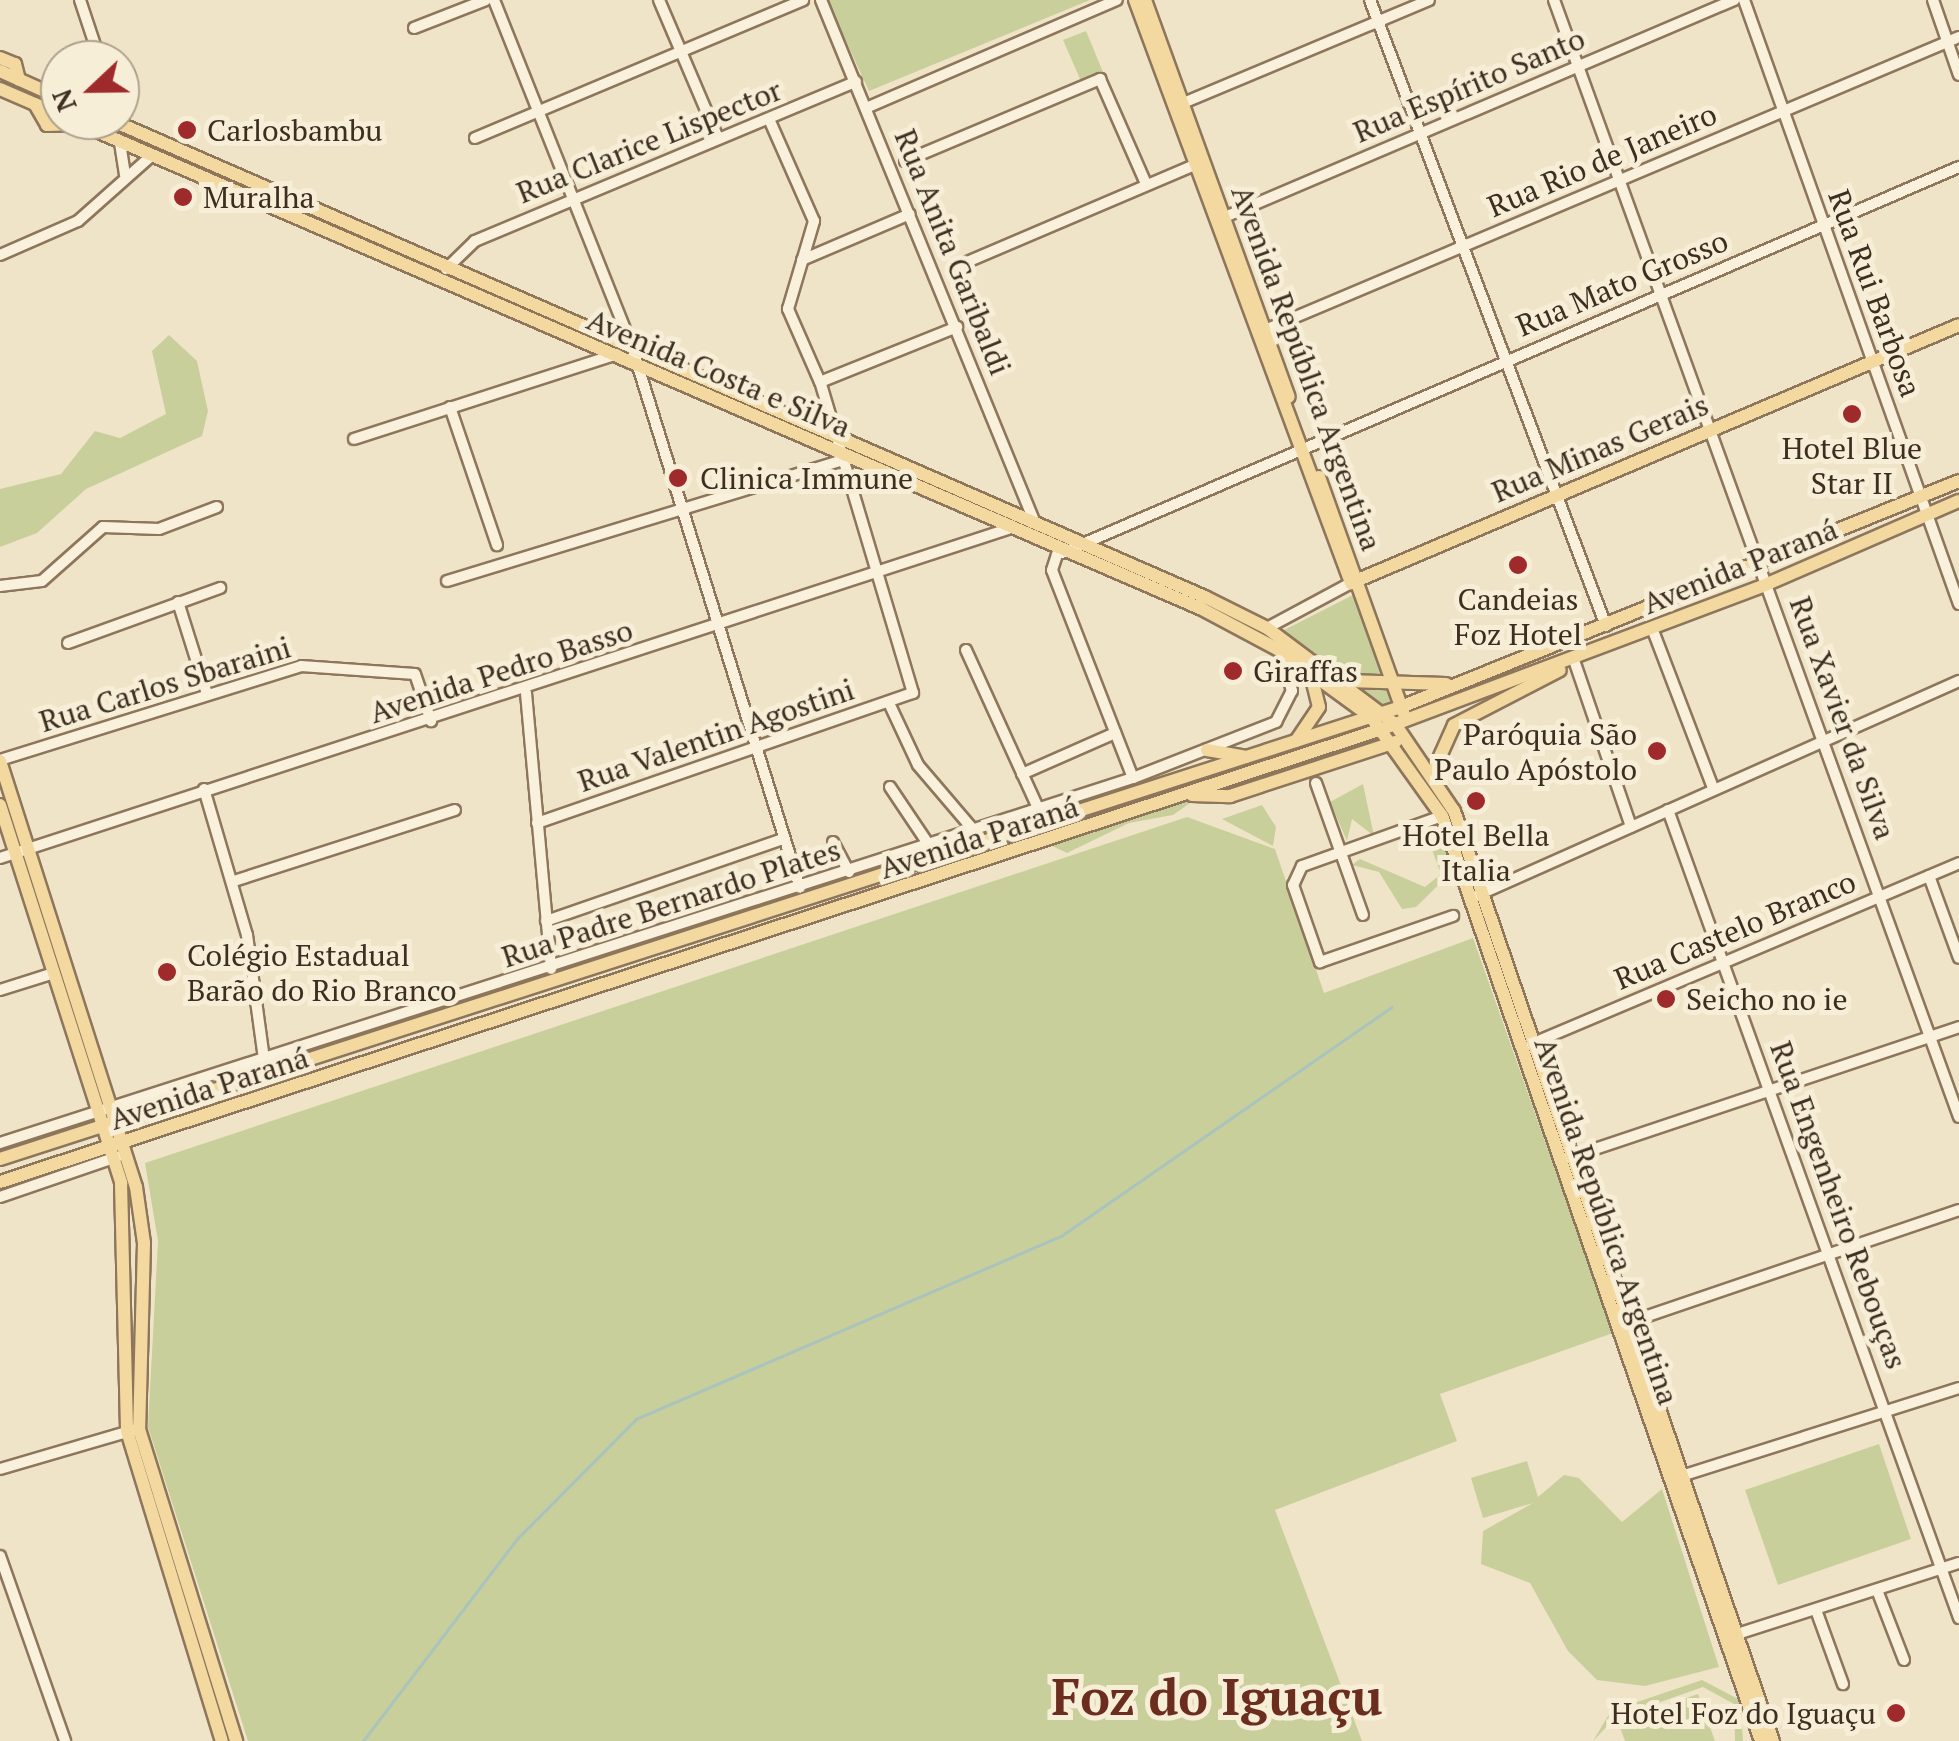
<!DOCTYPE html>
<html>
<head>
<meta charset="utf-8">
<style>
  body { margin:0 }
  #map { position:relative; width:1959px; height:1741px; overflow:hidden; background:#f0e4c8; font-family:"PT Serif",serif }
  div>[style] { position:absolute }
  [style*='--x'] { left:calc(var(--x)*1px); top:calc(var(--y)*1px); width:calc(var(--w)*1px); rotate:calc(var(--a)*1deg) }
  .green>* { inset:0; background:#c9cf9b }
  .stream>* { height:2.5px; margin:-1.25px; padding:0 1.25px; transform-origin:1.25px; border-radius:1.25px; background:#a9c4bc }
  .roads { filter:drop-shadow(2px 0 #8d765c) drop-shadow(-2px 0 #8d765c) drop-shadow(0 2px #8d765c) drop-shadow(0 -2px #8d765c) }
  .minor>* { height:10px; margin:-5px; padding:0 5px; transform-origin:5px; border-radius:5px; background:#faf1dc }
  .major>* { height:12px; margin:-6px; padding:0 6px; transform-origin:6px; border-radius:6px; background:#f3d9a0 }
  .dots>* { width:28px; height:28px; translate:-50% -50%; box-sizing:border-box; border:5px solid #f7eed8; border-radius:50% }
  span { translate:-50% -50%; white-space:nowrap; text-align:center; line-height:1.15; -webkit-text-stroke:10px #f7eed8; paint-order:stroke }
  .street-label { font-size:30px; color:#3d2e20 }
  .poi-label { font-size:30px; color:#3d2e20 }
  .left { translate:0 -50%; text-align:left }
  .right { translate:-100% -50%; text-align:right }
  .town-label { font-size:50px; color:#6b2e1e; font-weight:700 }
  .north { position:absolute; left:40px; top:40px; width:100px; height:100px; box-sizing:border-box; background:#f7eed8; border:2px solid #ada18e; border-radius:50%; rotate:248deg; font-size:28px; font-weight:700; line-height:40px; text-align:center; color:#3d2e20 }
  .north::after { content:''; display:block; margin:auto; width:35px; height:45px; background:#9e2a2b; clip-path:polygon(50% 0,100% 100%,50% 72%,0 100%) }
</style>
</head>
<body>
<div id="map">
  <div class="green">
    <div style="clip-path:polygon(827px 0,1090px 0,869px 91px)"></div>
    <div style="clip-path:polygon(1086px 31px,1103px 72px,1081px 81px,1063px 40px)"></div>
    <div style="clip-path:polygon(169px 335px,197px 361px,208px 411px,202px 436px,86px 489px,37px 533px,0 547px,0 489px,61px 474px,95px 431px,120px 438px,166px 414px,152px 351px)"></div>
    <div style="clip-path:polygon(1359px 592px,1396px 702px,1385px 706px,1284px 630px)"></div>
    <div style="clip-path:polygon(1222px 766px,1227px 777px,1173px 815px,1129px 823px,1067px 853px,1016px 829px,1142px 783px)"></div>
    <div style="clip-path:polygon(1363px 784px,1374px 836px,1352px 819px,1347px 841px,1330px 802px)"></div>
    <div style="clip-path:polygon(1262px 805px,1276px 827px,1273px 846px,1222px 819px)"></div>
    <div style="clip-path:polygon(1187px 817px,1275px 849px,1324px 993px,1473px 938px,1613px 1333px,1440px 1394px,1457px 1441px,1275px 1510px,1362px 1741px,248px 1741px,148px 1427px,158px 1241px,145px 1163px)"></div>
    <div style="clip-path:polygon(1451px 817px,1463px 861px,1416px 907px,1402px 909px,1379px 872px,1352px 865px,1360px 859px,1425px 887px,1441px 874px,1431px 847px,1446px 837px)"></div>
    <div style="clip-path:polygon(1879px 1444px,1911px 1539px,1778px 1585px,1745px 1490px)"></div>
    <div style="clip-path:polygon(1527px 1461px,1538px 1497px,1564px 1475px,1579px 1478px,1622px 1522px,1662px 1489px,1719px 1667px,1645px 1686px,1597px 1680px,1568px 1651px,1530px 1583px,1481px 1564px,1483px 1531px,1533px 1503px,1483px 1518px,1471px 1478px)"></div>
    <div style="clip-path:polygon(1702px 1680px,1740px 1700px,1743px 1741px,1735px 1741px,1734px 1704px,1703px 1687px,1615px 1718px,1593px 1741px,1611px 1711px)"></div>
    <div style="clip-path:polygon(1698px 1694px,1715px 1741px,1625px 1741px,1618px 1722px)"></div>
  </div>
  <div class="stream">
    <div style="--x:363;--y:1741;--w:254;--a:-52.7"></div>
    <div style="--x:517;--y:1539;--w:169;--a:-45.2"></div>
    <div style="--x:636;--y:1419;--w:463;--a:-23.3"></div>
    <div style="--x:1061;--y:1236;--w:402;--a:-34.7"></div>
  </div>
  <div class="roads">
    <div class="minor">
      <div style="--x:80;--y:0;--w:63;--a:71.6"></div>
      <div style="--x:494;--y:0;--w:377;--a:68.3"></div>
      <div style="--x:633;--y:350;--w:563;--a:72.76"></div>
      <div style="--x:659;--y:0;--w:150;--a:66.9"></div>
      <div style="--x:821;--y:0;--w:565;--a:67.75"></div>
      <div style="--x:1370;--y:0;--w:669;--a:69.34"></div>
      <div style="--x:1554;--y:0;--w:1188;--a:70.07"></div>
      <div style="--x:1744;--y:0;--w:641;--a:70.41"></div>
      <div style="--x:1933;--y:0;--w:79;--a:70.9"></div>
      <div style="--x:414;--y:28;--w:77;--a:-21.3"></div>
      <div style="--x:1176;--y:106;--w:274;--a:-22.7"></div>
      <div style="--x:866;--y:108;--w:273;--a:-23.3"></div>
      <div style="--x:475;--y:138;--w:356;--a:-22.8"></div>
      <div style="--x:120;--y:143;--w:32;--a:81"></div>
      <div style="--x:905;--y:161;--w:212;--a:-22.8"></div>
      <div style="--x:1100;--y:79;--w:115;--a:66.3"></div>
      <div style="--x:1220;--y:219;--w:559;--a:-23.08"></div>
      <div style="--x:0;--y:255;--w:85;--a:-23.6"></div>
      <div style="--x:78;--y:221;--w:96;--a:-41.6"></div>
      <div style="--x:802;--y:260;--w:117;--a:-23.1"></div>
      <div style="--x:960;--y:265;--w:254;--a:-23.1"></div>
      <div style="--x:446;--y:269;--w:40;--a:-44"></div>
      <div style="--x:475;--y:241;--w:413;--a:-22.7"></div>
      <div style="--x:1260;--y:332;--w:759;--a:-22.88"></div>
      <div style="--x:820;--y:382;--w:148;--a:-21.9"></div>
      <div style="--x:450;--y:407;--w:146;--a:71.2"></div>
      <div style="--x:354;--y:439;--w:276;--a:-17.9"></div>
      <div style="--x:447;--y:581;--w:410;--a:-17"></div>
      <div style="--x:0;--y:586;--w:42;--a:-6.8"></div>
      <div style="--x:42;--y:581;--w:81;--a:-41.5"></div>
      <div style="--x:103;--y:527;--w:56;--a:2"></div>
      <div style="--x:159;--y:529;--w:62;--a:-20.8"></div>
      <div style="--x:178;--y:602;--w:96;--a:72.5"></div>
      <div style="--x:1267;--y:628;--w:95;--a:-28.2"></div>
      <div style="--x:1652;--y:628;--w:173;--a:69.1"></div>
      <div style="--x:68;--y:643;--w:162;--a:-19.9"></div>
      <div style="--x:966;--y:650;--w:176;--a:65.5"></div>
      <div style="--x:1575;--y:663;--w:173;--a:71.1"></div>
      <div style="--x:526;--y:693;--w:277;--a:84.8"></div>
      <div style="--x:889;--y:703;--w:68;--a:64.9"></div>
      <div style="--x:918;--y:765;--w:89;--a:49.5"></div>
      <div style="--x:0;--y:760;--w:315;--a:-17.3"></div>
      <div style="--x:301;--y:666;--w:114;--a:4"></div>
      <div style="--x:415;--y:674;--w:50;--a:71.2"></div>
      <div style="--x:1022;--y:774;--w:102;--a:-23.8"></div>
      <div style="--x:1133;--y:778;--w:223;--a:-111.3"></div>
      <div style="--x:1052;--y:570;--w:16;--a:-72"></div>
      <div style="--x:1057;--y:555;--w:982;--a:-23.28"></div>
      <div style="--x:1316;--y:783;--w:140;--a:70.4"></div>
      <div style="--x:890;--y:787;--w:73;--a:56.1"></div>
      <div style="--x:204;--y:789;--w:152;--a:73.6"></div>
      <div style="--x:247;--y:935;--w:125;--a:82.2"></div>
      <div style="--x:1668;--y:810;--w:859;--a:70.19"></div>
      <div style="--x:1442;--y:816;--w:149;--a:160.3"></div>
      <div style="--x:1302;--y:866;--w:21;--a:115"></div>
      <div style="--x:1293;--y:885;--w:82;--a:70.7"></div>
      <div style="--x:1320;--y:962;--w:141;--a:-19.1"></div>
      <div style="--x:537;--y:823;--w:398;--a:-19.1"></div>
      <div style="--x:913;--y:693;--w:325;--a:-106.6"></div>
      <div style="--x:820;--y:382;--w:80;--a:-113.7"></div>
      <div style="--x:788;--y:309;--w:92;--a:-73.5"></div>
      <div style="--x:814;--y:221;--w:111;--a:-113.8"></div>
      <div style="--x:833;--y:842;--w:34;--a:62"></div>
      <div style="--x:0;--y:858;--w:1067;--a:-18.08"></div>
      <div style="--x:1929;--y:876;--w:87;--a:69.9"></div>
      <div style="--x:234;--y:881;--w:232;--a:-17.8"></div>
      <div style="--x:1476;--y:896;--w:529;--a:-24"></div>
      <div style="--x:546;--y:921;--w:251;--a:-19.1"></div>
      <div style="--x:0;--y:990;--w:57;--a:-17.5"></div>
      <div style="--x:1531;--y:1044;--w:465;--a:-22.9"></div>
      <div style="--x:0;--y:1143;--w:1190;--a:-17.86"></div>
      <div style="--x:1133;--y:778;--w:154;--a:-21.4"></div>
      <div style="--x:1276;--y:722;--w:35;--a:-63"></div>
      <div style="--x:1292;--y:691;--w:37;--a:-106"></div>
      <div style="--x:1565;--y:1159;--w:416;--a:-18.5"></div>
      <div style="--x:0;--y:1197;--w:124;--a:-18.9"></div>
      <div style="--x:1624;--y:1324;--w:354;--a:-18.8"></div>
      <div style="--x:0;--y:1469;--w:139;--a:-16.3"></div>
      <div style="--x:1675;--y:1478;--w:298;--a:-17.6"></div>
      <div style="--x:0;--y:1556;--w:196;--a:70.6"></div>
      <div style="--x:1877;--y:1590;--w:75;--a:68.9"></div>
      <div style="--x:1816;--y:1610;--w:79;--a:70"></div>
      <div style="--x:1731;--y:1636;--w:239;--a:-17.8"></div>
    </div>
    <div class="major">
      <div style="--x:1135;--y:0;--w:622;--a:69.67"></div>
      <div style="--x:1351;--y:583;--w:660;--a:-22.99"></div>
      <div style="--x:1145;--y:0;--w:422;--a:70.1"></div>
      <div style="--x:0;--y:58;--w:16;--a:22"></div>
      <div style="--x:15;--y:64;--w:16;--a:76"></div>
      <div style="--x:0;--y:71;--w:66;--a:24.2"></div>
      <div style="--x:0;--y:89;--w:65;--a:23.4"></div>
      <div style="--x:35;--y:104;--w:24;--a:60"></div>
      <div style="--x:47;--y:125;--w:32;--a:-2"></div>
      <div style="--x:71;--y:120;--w:1232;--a:23.38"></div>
      <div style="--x:1202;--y:609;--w:87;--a:28"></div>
      <div style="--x:1279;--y:650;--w:114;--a:36.1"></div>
      <div style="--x:1371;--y:717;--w:122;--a:54.4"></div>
      <div style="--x:1442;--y:816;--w:978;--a:70.97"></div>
      <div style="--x:111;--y:120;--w:1193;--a:23.56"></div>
      <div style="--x:1205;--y:597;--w:69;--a:26.6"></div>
      <div style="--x:1267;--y:628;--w:160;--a:36.9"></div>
      <div style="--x:1395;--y:724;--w:105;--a:55.9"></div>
      <div style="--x:1454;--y:811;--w:983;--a:71.07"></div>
      <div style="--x:1319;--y:477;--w:250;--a:70.3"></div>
      <div style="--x:1347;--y:681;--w:99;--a:1.7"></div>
      <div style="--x:1296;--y:741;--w:41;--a:-55.9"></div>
      <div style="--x:1319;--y:707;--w:36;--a:-104"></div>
      <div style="--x:1207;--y:750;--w:40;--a:10"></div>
      <div style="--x:0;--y:761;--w:447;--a:72.3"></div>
      <div style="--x:136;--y:1187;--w:57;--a:81.9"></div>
      <div style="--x:144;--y:1243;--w:186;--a:91.5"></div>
      <div style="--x:139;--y:1429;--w:327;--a:72.7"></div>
      <div style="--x:1433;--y:772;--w:51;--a:-65.9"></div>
      <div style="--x:1454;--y:725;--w:119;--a:-27.4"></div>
      <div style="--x:1192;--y:795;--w:38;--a:2"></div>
      <div style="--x:1230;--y:796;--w:174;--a:-18.1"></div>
      <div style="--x:0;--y:805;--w:397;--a:72.2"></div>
      <div style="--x:121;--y:1183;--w:248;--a:88.6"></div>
      <div style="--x:127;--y:1431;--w:324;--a:73"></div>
      <div style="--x:0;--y:1159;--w:1472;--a:-17.88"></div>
      <div style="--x:1401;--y:707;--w:602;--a:-22.05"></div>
      <div style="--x:0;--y:1182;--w:1454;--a:-18.15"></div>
      <div style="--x:1382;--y:729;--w:411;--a:-20.6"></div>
      <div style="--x:1767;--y:584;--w:209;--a:-23.4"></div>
    </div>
  </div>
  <div class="dots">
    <div style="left:187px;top:130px;background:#9e2a2b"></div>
    <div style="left:183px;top:197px;background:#9e2a2b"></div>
    <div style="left:1852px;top:414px;background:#9e2a2b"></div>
    <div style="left:678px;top:478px;background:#9e2a2b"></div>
    <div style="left:1518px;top:565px;background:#9e2a2b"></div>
    <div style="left:1233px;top:671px;background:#9e2a2b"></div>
    <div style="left:1657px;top:751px;background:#9e2a2b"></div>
    <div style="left:1476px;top:801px;background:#9e2a2b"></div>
    <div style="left:167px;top:972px;background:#9e2a2b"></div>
    <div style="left:1666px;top:999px;background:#9e2a2b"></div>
    <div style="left:1896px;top:1713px;background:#9e2a2b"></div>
  </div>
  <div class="street-label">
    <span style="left:1469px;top:85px;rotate:-23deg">Rua Espírito Santo</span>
    <span style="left:649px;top:141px;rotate:-22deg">Rua Clarice Lispector</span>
    <span style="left:1602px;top:160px;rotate:-23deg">Rua Rio de Janeiro</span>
    <span style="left:953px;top:252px;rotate:68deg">Rua Anita Garibaldi</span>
    <span style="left:1622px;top:283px;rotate:-23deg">Rua Mato Grosso</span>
    <span style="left:1875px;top:293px;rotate:70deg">Rua Rui Barbosa</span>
    <span style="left:1307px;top:368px;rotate:70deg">Avenida República Argentina</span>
    <span style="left:719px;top:373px;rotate:23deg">Avenida Costa e Silva</span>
    <span style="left:1600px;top:448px;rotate:-23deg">Rua Minas Gerais</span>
    <span style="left:1740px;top:566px;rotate:-22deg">Avenida Paraná</span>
    <span style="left:501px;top:671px;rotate:-18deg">Avenida Pedro Basso</span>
    <span style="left:165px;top:684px;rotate:-17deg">Rua Carlos Sbaraini</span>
    <span style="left:1843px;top:718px;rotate:70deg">Rua Xavier da Silva</span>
    <span style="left:716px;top:735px;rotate:-19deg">Rua Valentin Agostini</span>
    <span style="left:979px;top:837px;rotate:-18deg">Avenida Paraná</span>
    <span style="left:671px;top:903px;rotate:-18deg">Rua Padre Bernardo Plates</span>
    <span style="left:1735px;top:930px;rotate:-23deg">Rua Castelo Branco</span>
    <span style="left:209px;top:1088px;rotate:-18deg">Avenida Paraná</span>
    <span style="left:1839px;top:1205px;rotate:70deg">Rua Engenheiro Rebouças</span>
    <span style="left:1607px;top:1221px;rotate:71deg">Avenida República Argentina</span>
  </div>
  <div class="poi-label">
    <span class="left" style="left:207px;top:130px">Carlosbambu</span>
    <span class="left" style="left:203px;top:197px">Muralha</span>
    <span style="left:1852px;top:465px">Hotel Blue<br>Star II</span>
    <span class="left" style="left:700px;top:478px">Clinica Immune</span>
    <span style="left:1518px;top:616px">Candeias<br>Foz Hotel</span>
    <span class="left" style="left:1253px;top:671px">Giraffas</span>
    <span class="right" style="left:1637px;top:751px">Paróquia São<br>Paulo Apóstolo</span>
    <span style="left:1476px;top:852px">Hotel Bella<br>Italia</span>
    <span class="left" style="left:187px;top:972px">Colégio Estadual<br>Barão do Rio Branco</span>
    <span class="left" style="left:1686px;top:999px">Seicho no ie</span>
    <span class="right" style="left:1876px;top:1713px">Hotel Foz do Iguaçu</span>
  </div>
  <div class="town-label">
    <span style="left:1217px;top:1697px">Foz do Iguaçu</span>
  </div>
  <div class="north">N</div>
</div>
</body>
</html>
